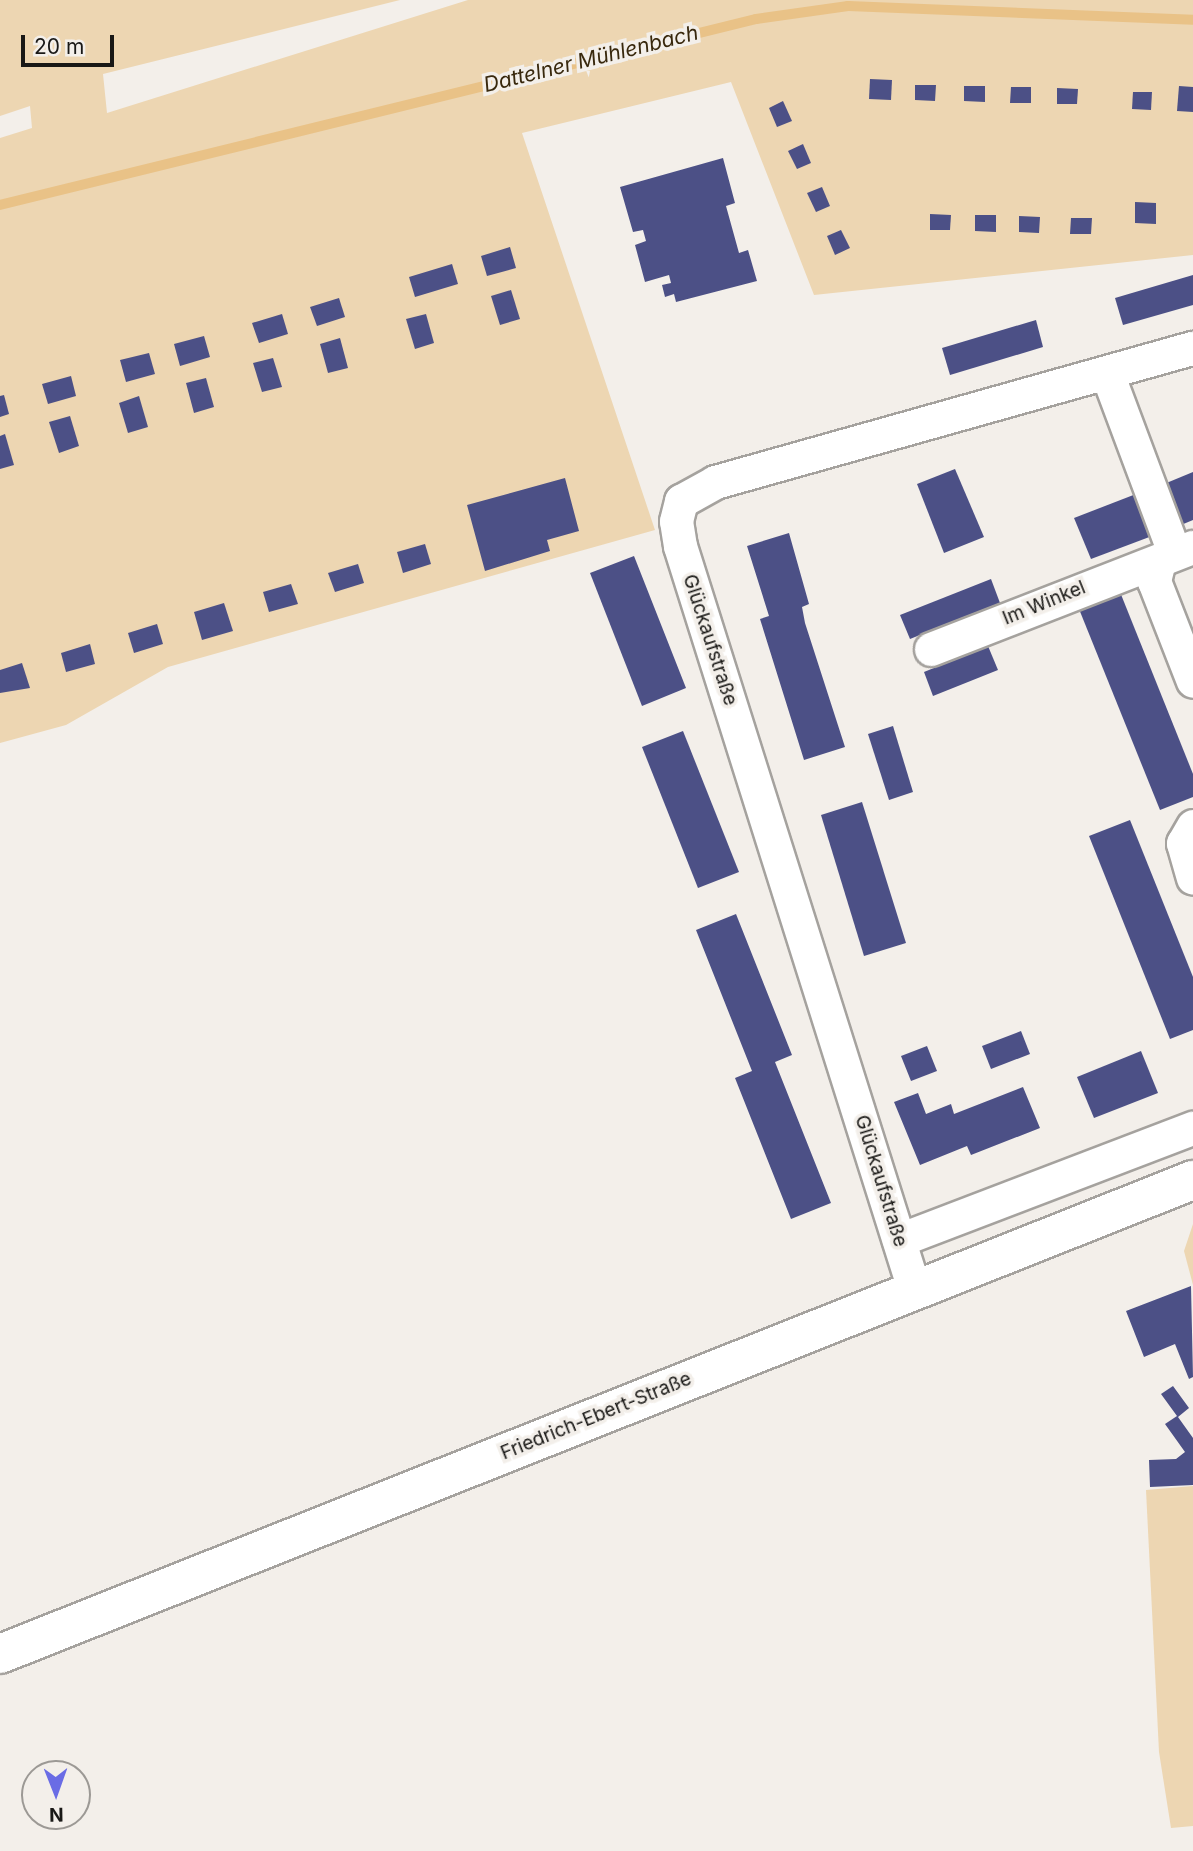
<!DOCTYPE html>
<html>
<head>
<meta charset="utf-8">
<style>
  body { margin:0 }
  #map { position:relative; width:1193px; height:1851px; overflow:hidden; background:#f3efea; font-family:Inter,sans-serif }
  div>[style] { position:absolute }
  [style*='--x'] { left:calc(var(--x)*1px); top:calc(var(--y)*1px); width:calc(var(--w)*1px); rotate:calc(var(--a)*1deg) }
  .green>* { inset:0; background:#edd6b2 }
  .stream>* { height:10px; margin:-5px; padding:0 5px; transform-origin:5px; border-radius:5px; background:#e9c287 }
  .building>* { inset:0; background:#4c5086 }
  .roads { filter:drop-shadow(2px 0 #a5a29e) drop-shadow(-2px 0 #a5a29e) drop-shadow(0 2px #a5a29e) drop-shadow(0 -2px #a5a29e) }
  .minor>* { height:33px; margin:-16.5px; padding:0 16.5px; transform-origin:16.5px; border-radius:16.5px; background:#fff }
  .major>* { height:38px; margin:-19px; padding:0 19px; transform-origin:19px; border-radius:19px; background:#fff }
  span { translate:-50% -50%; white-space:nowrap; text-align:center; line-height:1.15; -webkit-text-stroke:7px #f3efea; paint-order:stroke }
  .street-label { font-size:19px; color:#191816 }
  .water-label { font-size:21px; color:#38280d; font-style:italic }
  .north { position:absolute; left:21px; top:1760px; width:70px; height:70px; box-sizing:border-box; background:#f3efea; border:2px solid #9c9995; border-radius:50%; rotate:179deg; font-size:19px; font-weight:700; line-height:28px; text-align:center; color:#191816 }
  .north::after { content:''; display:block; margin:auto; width:24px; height:32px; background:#6a6ce5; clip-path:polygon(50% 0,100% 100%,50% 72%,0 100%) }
  .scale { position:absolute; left:21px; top:35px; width:93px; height:32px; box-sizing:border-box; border:4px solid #191816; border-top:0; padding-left:9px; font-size:21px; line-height:24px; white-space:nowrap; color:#191816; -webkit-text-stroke:5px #f3efea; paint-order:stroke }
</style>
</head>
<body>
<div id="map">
  <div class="green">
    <div style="clip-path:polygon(0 0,400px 0,103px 74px,107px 113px,468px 0,1193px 0,1193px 255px,814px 295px,731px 82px,522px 133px,655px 530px,168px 667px,66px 725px,0 743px,0 138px,32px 128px,30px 106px,0 116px)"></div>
    <div style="clip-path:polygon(1193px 1224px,1193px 1285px,1184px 1251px)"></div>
    <div style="clip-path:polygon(1193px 1486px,1193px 1826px,1171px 1828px,1159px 1752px,1146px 1490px)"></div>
  </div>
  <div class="stream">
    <div style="--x:0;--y:205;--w:779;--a:-13.82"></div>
    <div style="--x:756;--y:19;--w:93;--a:-8"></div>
    <div style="--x:848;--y:6;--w:345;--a:2.3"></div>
  </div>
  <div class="building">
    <div style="clip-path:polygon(870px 79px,892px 80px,891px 100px,869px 99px)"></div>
    <div style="clip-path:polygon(915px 85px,936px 85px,935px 101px,915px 100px)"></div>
    <div style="clip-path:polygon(964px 86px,985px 86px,985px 102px,964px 101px)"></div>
    <div style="clip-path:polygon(1179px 86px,1193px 87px,1193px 112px,1177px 111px)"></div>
    <div style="clip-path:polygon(1011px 87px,1031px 87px,1031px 103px,1010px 103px)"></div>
    <div style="clip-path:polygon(1057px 88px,1078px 89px,1077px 104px,1057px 104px)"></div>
    <div style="clip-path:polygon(1133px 92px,1152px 92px,1151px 110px,1132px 109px)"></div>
    <div style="clip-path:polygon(783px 101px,792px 121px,777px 127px,769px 108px)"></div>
    <div style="clip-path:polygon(803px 144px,811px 163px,797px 169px,788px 151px)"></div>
    <div style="clip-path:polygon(723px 158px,735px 203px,726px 206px,739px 253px,748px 250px,757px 281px,676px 302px,674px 294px,665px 297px,662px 285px,671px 283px,669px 275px,645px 282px,635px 245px,646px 241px,643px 230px,633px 232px,620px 187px)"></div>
    <div style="clip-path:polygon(822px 187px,830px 206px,816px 212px,807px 193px)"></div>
    <div style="clip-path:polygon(1135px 202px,1156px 203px,1156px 224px,1135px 223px)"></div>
    <div style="clip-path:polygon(930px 214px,951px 215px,950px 230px,930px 230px)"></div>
    <div style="clip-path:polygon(975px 215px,996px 215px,996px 232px,975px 231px)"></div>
    <div style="clip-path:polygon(1019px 216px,1040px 217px,1039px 233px,1019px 232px)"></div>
    <div style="clip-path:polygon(1071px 218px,1092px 218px,1091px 234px,1070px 234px)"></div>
    <div style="clip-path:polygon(841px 230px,850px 248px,835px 255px,827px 236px)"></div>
    <div style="clip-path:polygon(510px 247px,516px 268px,487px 276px,481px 256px)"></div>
    <div style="clip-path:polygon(452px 264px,458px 284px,415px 297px,409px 277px)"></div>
    <div style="clip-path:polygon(1193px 275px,1193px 305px,1123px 325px,1115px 298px)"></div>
    <div style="clip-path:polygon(511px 290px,520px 319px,500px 325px,491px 296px)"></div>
    <div style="clip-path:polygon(339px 298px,345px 317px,317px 326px,310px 307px)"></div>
    <div style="clip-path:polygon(282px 314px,288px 334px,259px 343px,252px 323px)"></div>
    <div style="clip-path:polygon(426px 314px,434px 343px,415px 349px,406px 319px)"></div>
    <div style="clip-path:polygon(1036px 320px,1043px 347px,950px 375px,942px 348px)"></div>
    <div style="clip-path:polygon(204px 336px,210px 357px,180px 366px,174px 344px)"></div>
    <div style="clip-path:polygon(340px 338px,348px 368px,328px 373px,320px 344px)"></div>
    <div style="clip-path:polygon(149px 353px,155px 374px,126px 382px,120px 360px)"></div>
    <div style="clip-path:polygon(273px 358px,282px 387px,262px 392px,253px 363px)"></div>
    <div style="clip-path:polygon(71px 376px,76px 396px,48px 404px,42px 384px)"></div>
    <div style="clip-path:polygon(206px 378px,214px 407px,194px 413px,186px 383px)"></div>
    <div style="clip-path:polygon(4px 395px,9px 414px,0 417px,0 396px)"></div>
    <div style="clip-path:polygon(139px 396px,148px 427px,128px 433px,119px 403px)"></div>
    <div style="clip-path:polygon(70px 416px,79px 446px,59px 453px,49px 422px)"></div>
    <div style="clip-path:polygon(5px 434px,14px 465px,0 469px,0 436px)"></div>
    <div style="clip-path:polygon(955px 469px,984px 537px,944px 553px,917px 484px)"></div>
    <div style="clip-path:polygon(1193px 472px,1193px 520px,1181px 525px,1164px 484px)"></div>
    <div style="clip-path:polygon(565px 478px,579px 531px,547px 540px,550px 551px,485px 571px,467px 505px)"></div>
    <div style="clip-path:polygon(1136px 494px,1152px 536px,1091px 559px,1074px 518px)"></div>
    <div style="clip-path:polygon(789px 533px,809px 604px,802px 607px,805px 623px,845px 747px,804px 760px,760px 619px,769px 616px,747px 546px)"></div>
    <div style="clip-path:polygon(425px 544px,431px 564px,403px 573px,397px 552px)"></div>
    <div style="clip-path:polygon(634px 556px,686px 688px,642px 706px,590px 573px)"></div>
    <div style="clip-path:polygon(358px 564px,364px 583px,335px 592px,328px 573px)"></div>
    <div style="clip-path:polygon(991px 579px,1000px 603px,910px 639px,900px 615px)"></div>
    <div style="clip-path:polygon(291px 584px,298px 604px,269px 612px,263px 592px)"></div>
    <div style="clip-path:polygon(1120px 592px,1193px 774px,1193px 797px,1160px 810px,1079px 609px)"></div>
    <div style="clip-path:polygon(224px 603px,233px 631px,202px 640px,194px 612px)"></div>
    <div style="clip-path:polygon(157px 624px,163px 644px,134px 653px,128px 633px)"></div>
    <div style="clip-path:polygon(90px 644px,95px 664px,66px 672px,61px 653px)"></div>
    <div style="clip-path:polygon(988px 646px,998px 670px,933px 696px,924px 672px)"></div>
    <div style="clip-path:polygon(22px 663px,30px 688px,0 693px,0 670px)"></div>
    <div style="clip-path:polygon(893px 726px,913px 792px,889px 800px,868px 734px)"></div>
    <div style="clip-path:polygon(683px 731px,739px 872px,698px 888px,642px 747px)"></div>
    <div style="clip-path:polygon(862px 802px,906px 943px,864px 956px,821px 815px)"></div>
    <div style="clip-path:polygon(1130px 820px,1193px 977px,1193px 1030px,1170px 1039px,1089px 836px)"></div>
    <div style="clip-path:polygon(736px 914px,792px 1055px,775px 1062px,831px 1203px,791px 1219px,735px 1078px,752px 1071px,696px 930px)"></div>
    <div style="clip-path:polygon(1021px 1031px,1030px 1054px,991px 1069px,982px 1046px)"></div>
    <div style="clip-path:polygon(927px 1046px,937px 1071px,911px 1081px,901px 1056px)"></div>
    <div style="clip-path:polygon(1141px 1051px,1158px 1093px,1094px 1118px,1077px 1077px)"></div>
    <div style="clip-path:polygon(1023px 1087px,1040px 1128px,971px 1155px,967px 1146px,920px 1165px,894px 1102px,918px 1093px,926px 1114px,951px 1104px,954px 1114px)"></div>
    <div style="clip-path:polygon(1191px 1286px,1193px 1377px,1189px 1379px,1175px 1344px,1144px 1357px,1126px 1311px)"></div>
    <div style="clip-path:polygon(1173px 1386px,1189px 1408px,1178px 1417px,1193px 1438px,1193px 1485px,1150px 1487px,1149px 1460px,1176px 1459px,1185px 1452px,1165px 1424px,1177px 1416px,1161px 1394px)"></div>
  </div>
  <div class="roads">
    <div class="minor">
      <div style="--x:1107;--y:373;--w:191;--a:69.5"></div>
      <div style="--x:1159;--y:561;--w:21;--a:104"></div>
      <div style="--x:1154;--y:581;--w:107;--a:68.7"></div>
      <div style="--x:931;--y:649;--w:281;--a:-21.3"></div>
      <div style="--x:1193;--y:826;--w:20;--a:120"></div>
      <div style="--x:1183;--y:843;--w:36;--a:74"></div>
      <div style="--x:899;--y:1240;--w:315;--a:-20.9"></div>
      <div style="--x:914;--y:1289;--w:779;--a:-107.48"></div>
      <div style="--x:680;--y:546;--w:25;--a:-99"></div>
      <div style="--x:676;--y:521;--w:21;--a:-76"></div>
      <div style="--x:681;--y:501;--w:39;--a:-29"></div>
      <div style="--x:715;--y:482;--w:496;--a:-15.7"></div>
    </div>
    <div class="major">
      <div style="--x:0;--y:1654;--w:1284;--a:-21.67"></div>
    </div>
  </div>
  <div class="street-label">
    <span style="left:1044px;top:603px;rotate:-22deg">Im Winkel</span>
    <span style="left:710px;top:640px;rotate:72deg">Glückaufstraße</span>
    <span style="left:881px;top:1181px;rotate:73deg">Glückaufstraße</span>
    <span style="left:596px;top:1416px;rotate:-22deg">Friedrich-Ebert-Straße</span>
  </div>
  <div class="water-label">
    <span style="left:591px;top:59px;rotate:-14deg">Dattelner Mühlenbach</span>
  </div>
  <div class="north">N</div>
  <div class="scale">20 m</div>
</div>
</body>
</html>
